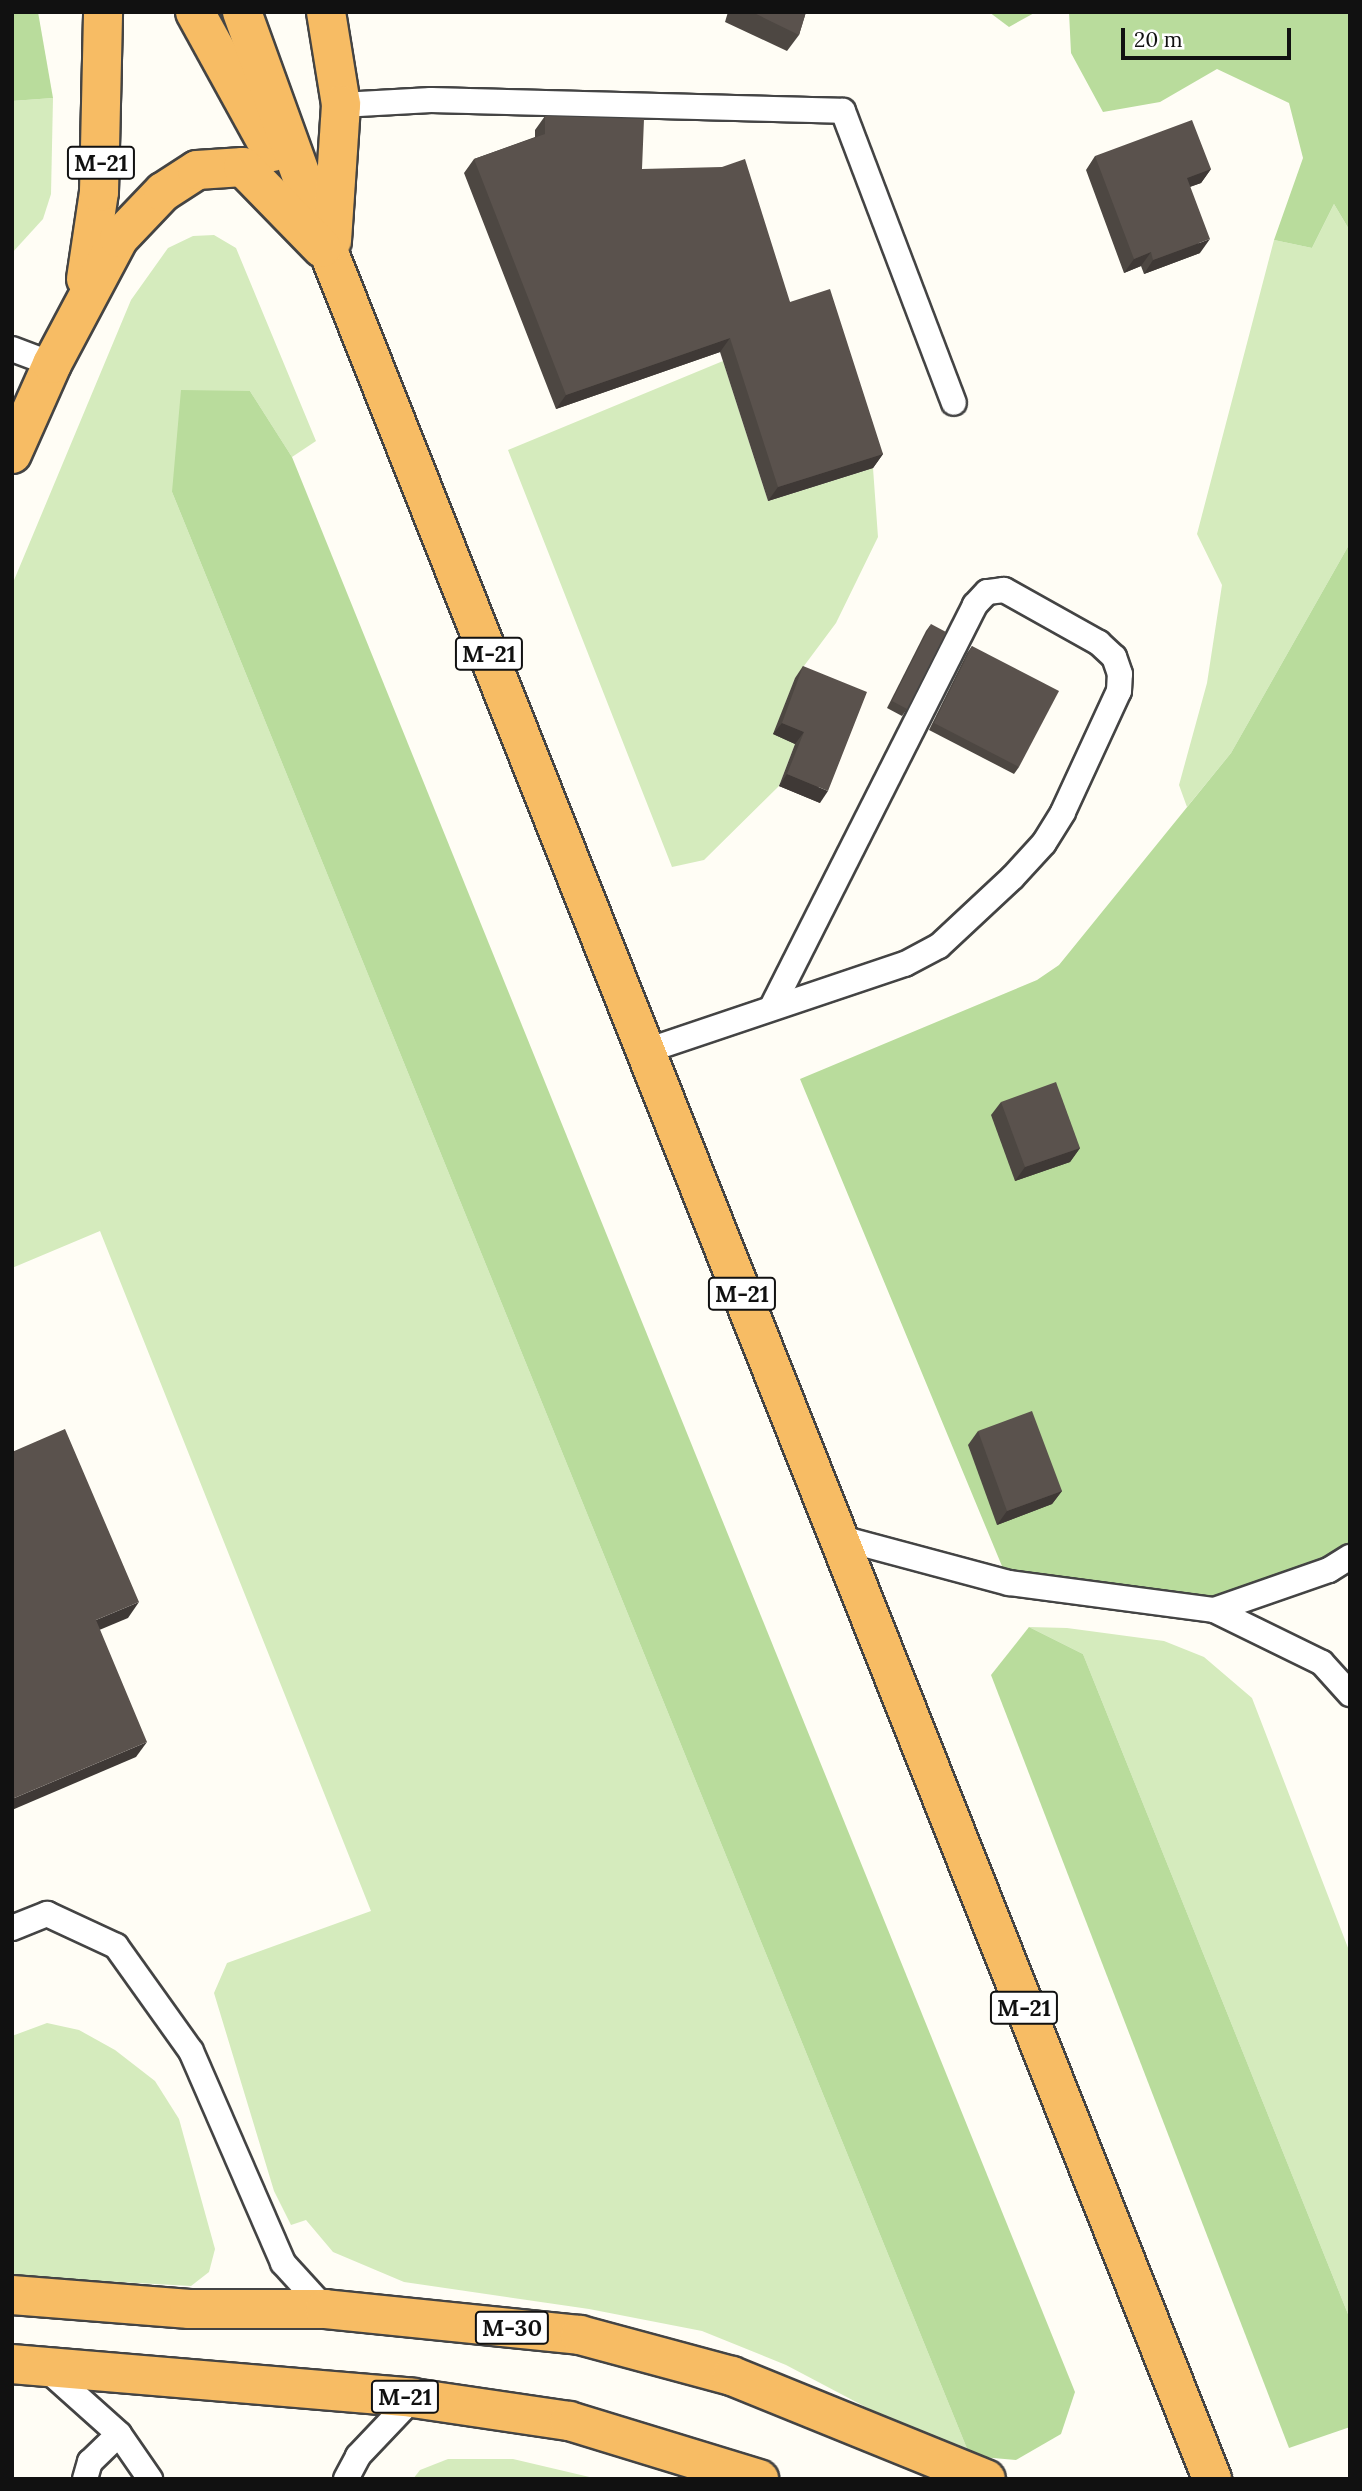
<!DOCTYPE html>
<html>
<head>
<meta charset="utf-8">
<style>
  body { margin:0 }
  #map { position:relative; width:1362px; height:2491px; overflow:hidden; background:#fffdf5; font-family:Lora,serif }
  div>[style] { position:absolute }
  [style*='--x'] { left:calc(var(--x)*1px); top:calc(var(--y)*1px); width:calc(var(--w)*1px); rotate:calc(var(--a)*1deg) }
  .green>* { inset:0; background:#d5ebbd }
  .forest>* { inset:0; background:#b9dc9c }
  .roads { filter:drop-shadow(2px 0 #444) drop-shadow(-2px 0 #444) drop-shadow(0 2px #444) drop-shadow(0 -2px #444) }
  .service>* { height:24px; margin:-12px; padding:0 12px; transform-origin:12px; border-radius:12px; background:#fff }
  .trunk>* { height:38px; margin:-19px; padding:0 19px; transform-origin:19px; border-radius:19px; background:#f7bc64 }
  .wall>* { inset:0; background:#4d4742 }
  .shaded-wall>* { inset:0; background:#3f3936 }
  .building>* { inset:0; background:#5a524d }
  span { translate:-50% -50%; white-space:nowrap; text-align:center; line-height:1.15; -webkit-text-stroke:7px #fff; paint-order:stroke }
  .shield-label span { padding:2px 5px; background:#fff; border:2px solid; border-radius:5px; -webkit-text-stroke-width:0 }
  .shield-label { font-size:23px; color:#111; font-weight:700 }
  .frame { position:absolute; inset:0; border:14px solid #111; pointer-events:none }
  .scale { position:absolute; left:1121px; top:28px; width:170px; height:32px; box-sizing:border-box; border:4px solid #111; border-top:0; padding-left:9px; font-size:21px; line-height:24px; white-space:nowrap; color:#111; -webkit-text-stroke:5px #fff; paint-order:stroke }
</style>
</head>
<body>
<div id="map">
  <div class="green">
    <div style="clip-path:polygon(53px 98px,51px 194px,43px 219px,12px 253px,12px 101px)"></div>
    <div style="clip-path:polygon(1334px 204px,1350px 231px,1350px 543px,1231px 753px,1187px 807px,1179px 785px,1207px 683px,1222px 585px,1197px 534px,1274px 240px,1312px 248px)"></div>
    <div style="clip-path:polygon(214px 235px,236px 248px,316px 441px,292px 457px,250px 391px,172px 492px,970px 2456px,913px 2432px,786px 2365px,702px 2331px,589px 2309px,404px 2282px,333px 2252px,306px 2220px,291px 2225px,274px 2191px,214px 1993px,227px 1963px,371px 1911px,100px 1231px,12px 1268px,12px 585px,131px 300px,168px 248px,193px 236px)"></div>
    <div style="clip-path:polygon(723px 361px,768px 501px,873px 468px,878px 537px,836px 623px,795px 678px,774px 734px,795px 744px,779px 786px,704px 860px,672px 867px,508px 450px)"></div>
    <div style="clip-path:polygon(1029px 1627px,1067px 1628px,1164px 1641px,1204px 1657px,1252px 1698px,1350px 1953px,1350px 2319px,1083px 1654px)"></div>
    <div style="clip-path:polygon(47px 2023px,79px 2030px,115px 2050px,155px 2081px,179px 2119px,215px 2249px,209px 2272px,191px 2286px,12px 2276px,12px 2036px)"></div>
    <div style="clip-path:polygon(448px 2459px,513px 2459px,598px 2479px,413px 2479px,420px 2470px)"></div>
  </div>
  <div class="forest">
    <div style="clip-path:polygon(12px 12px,38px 12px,53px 98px,12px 101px)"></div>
    <div style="clip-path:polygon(989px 12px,1036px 12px,1009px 27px)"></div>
    <div style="clip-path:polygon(1069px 12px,1350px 13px,1350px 231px,1334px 204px,1312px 248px,1274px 240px,1303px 158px,1289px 103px,1217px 69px,1160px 102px,1103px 112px,1071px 53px)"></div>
    <div style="clip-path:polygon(181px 390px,250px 391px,292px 457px,1075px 2392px,1061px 2434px,1016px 2460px,970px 2456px,172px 492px)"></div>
    <div style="clip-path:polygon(1350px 543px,1350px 1557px,1214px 1610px,1009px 1583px,800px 1079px,1037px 980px,1059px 965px,1231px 753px)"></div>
    <div style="clip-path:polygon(1029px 1627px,1083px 1654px,1350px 2319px,1350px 2427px,1289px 2448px,991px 1675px)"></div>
  </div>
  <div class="roads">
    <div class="service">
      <div style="--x:342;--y:91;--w:14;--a:94"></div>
      <div style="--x:341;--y:105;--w:90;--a:-3.2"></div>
      <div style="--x:431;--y:100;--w:412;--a:1.5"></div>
      <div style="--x:843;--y:111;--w:312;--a:69.2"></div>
      <div style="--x:12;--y:349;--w:43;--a:20.6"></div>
      <div style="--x:52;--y:364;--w:12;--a:132"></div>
      <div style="--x:646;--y:1051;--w:273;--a:-18.6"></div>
      <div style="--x:905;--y:964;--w:38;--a:-28"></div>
      <div style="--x:939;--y:946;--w:100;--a:-43"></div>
      <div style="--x:1012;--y:878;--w:47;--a:-47.6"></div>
      <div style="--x:1044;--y:843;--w:36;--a:-58"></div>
      <div style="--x:1063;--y:812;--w:133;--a:-65.2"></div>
      <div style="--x:1119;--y:691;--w:17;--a:-87"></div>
      <div style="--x:1120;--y:674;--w:18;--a:-109"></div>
      <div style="--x:1114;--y:657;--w:21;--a:-137"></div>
      <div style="--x:1099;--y:643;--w:109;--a:-150.8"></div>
      <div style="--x:1004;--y:590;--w:17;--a:173"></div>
      <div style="--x:987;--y:592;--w:18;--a:133"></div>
      <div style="--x:975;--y:605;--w:450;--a:116.8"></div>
      <div style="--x:837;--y:1537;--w:178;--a:15"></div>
      <div style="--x:1009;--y:1583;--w:207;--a:7.5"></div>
      <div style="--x:1214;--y:1610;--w:120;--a:26.1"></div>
      <div style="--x:1322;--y:1663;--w:42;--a:47.9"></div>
      <div style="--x:1214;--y:1610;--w:122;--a:-19.2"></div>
      <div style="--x:1329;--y:1570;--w:25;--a:-32"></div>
      <div style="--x:12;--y:1928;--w:38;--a:-22"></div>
      <div style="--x:47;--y:1914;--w:76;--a:24.9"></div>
      <div style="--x:116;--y:1946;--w:129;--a:54.5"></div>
      <div style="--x:191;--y:2051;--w:231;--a:66.5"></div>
      <div style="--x:283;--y:2263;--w:62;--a:47.6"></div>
      <div style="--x:43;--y:2366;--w:102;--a:41.8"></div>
      <div style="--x:119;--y:2434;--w:55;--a:55.4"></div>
      <div style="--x:85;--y:2479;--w:18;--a:-74"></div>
      <div style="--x:90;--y:2462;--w:40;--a:-44"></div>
      <div style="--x:346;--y:2479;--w:26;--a:-62"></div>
      <div style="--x:358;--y:2456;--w:80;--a:-46.5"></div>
    </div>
    <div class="trunk">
      <div style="--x:195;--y:12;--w:160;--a:61.2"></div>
      <div style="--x:242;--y:12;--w:262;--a:70.1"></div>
      <div style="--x:331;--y:258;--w:2389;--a:68.36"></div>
      <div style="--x:326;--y:12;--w:94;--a:80.8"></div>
      <div style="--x:341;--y:105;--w:136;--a:93.8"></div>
      <div style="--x:86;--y:279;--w:88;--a:-81.5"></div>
      <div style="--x:99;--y:192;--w:180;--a:-88.7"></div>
      <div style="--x:12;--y:454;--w:98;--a:-66"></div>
      <div style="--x:52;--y:364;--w:143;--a:-62"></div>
      <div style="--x:119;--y:238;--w:64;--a:-46.3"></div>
      <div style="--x:163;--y:192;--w:40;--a:-32.9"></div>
      <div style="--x:197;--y:170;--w:46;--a:-3.7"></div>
      <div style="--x:243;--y:167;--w:113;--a:45.7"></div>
      <div style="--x:12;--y:2295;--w:178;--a:4.5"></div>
      <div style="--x:189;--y:2309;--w:136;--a:0"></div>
      <div style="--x:325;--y:2309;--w:256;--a:5.8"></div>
      <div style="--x:580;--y:2335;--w:157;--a:15.1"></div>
      <div style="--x:732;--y:2376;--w:274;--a:22.1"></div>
      <div style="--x:12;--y:2364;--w:402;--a:4.8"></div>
      <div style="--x:413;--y:2398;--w:158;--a:8.4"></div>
      <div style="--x:569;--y:2421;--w:199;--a:17"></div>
    </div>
  </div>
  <div class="wall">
    <div style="clip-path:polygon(728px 12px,806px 12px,799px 35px,787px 51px,725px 22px)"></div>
    <div style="clip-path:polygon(545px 116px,642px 169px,790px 302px,883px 454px,873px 468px,768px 501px,720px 352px,556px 409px,464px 173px,474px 159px,535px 137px,535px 130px)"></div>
    <div style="clip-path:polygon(1095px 156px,1211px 169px,1201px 183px,1190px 187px,1200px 253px,1144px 274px,1141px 266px,1124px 273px,1086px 170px)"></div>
    <div style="clip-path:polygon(931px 624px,907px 709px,902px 716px,887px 708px,926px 631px)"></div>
    <div style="clip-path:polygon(972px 646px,1019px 767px,1014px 774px,929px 730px,967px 653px)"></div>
    <div style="clip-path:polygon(803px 666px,820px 803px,779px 786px,795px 744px,773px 734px,795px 678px)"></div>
    <div style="clip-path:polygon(1001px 1102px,1080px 1148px,1070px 1162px,1015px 1181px,991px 1115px)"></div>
    <div style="clip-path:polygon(978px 1431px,1062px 1491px,1052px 1504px,997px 1525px,968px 1445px)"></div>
  </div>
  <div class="shaded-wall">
    <div style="clip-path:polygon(1211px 169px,1201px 183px,1177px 191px,1187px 178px)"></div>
    <div style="clip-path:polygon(1210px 239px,1200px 253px,1144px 274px,1153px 260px)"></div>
    <div style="clip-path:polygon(1151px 252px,1141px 266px,1124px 273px,1134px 259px)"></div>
    <div style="clip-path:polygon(730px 338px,720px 352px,556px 409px,566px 395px)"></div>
    <div style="clip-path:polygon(883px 454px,873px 468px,768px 501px,778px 487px)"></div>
    <div style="clip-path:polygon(782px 723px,804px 732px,795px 744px,773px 734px)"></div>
    <div style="clip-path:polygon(787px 774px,828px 791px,820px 803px,779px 786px)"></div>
    <div style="clip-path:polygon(1080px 1148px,1070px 1162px,1015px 1181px,1025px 1167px)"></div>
    <div style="clip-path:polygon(1062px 1491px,1052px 1504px,997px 1525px,1007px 1511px)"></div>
    <div style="clip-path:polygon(139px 1602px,128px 1618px,85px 1636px,96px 1620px)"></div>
    <div style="clip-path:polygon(147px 1742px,136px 1757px,12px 1810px,12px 1799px)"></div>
  </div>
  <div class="building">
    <div style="clip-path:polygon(752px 12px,806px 12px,799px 35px)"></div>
    <div style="clip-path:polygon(545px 116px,644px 119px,642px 169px,722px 167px,745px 159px,790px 302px,830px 289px,883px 454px,778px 487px,730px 338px,566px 395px,474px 159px,545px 134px)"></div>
    <div style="clip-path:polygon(1192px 120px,1211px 169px,1187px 178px,1210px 239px,1153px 260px,1151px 252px,1134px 259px,1095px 156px)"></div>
    <div style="clip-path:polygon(931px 624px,946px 632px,907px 709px,892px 701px)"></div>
    <div style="clip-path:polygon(972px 646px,1059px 691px,1019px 767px,934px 723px)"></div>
    <div style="clip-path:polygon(803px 666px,867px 692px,828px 791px,787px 774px,804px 732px,782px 723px)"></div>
    <div style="clip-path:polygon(1056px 1082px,1080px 1148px,1025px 1167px,1001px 1102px)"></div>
    <div style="clip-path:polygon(1032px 1411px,1062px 1491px,1007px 1511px,978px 1431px)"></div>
    <div style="clip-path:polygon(65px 1429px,139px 1602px,96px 1620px,147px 1742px,12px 1799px,12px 1452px)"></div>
  </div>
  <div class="shield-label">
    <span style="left:101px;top:163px">М-21</span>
    <span style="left:489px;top:654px">М-21</span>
    <span style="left:742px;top:1294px">М-21</span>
    <span style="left:1024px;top:2008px">М-21</span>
    <span style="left:512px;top:2328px">М-30</span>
    <span style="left:405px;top:2397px">М-21</span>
  </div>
  <div class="frame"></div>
  <div class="scale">20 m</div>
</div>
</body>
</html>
